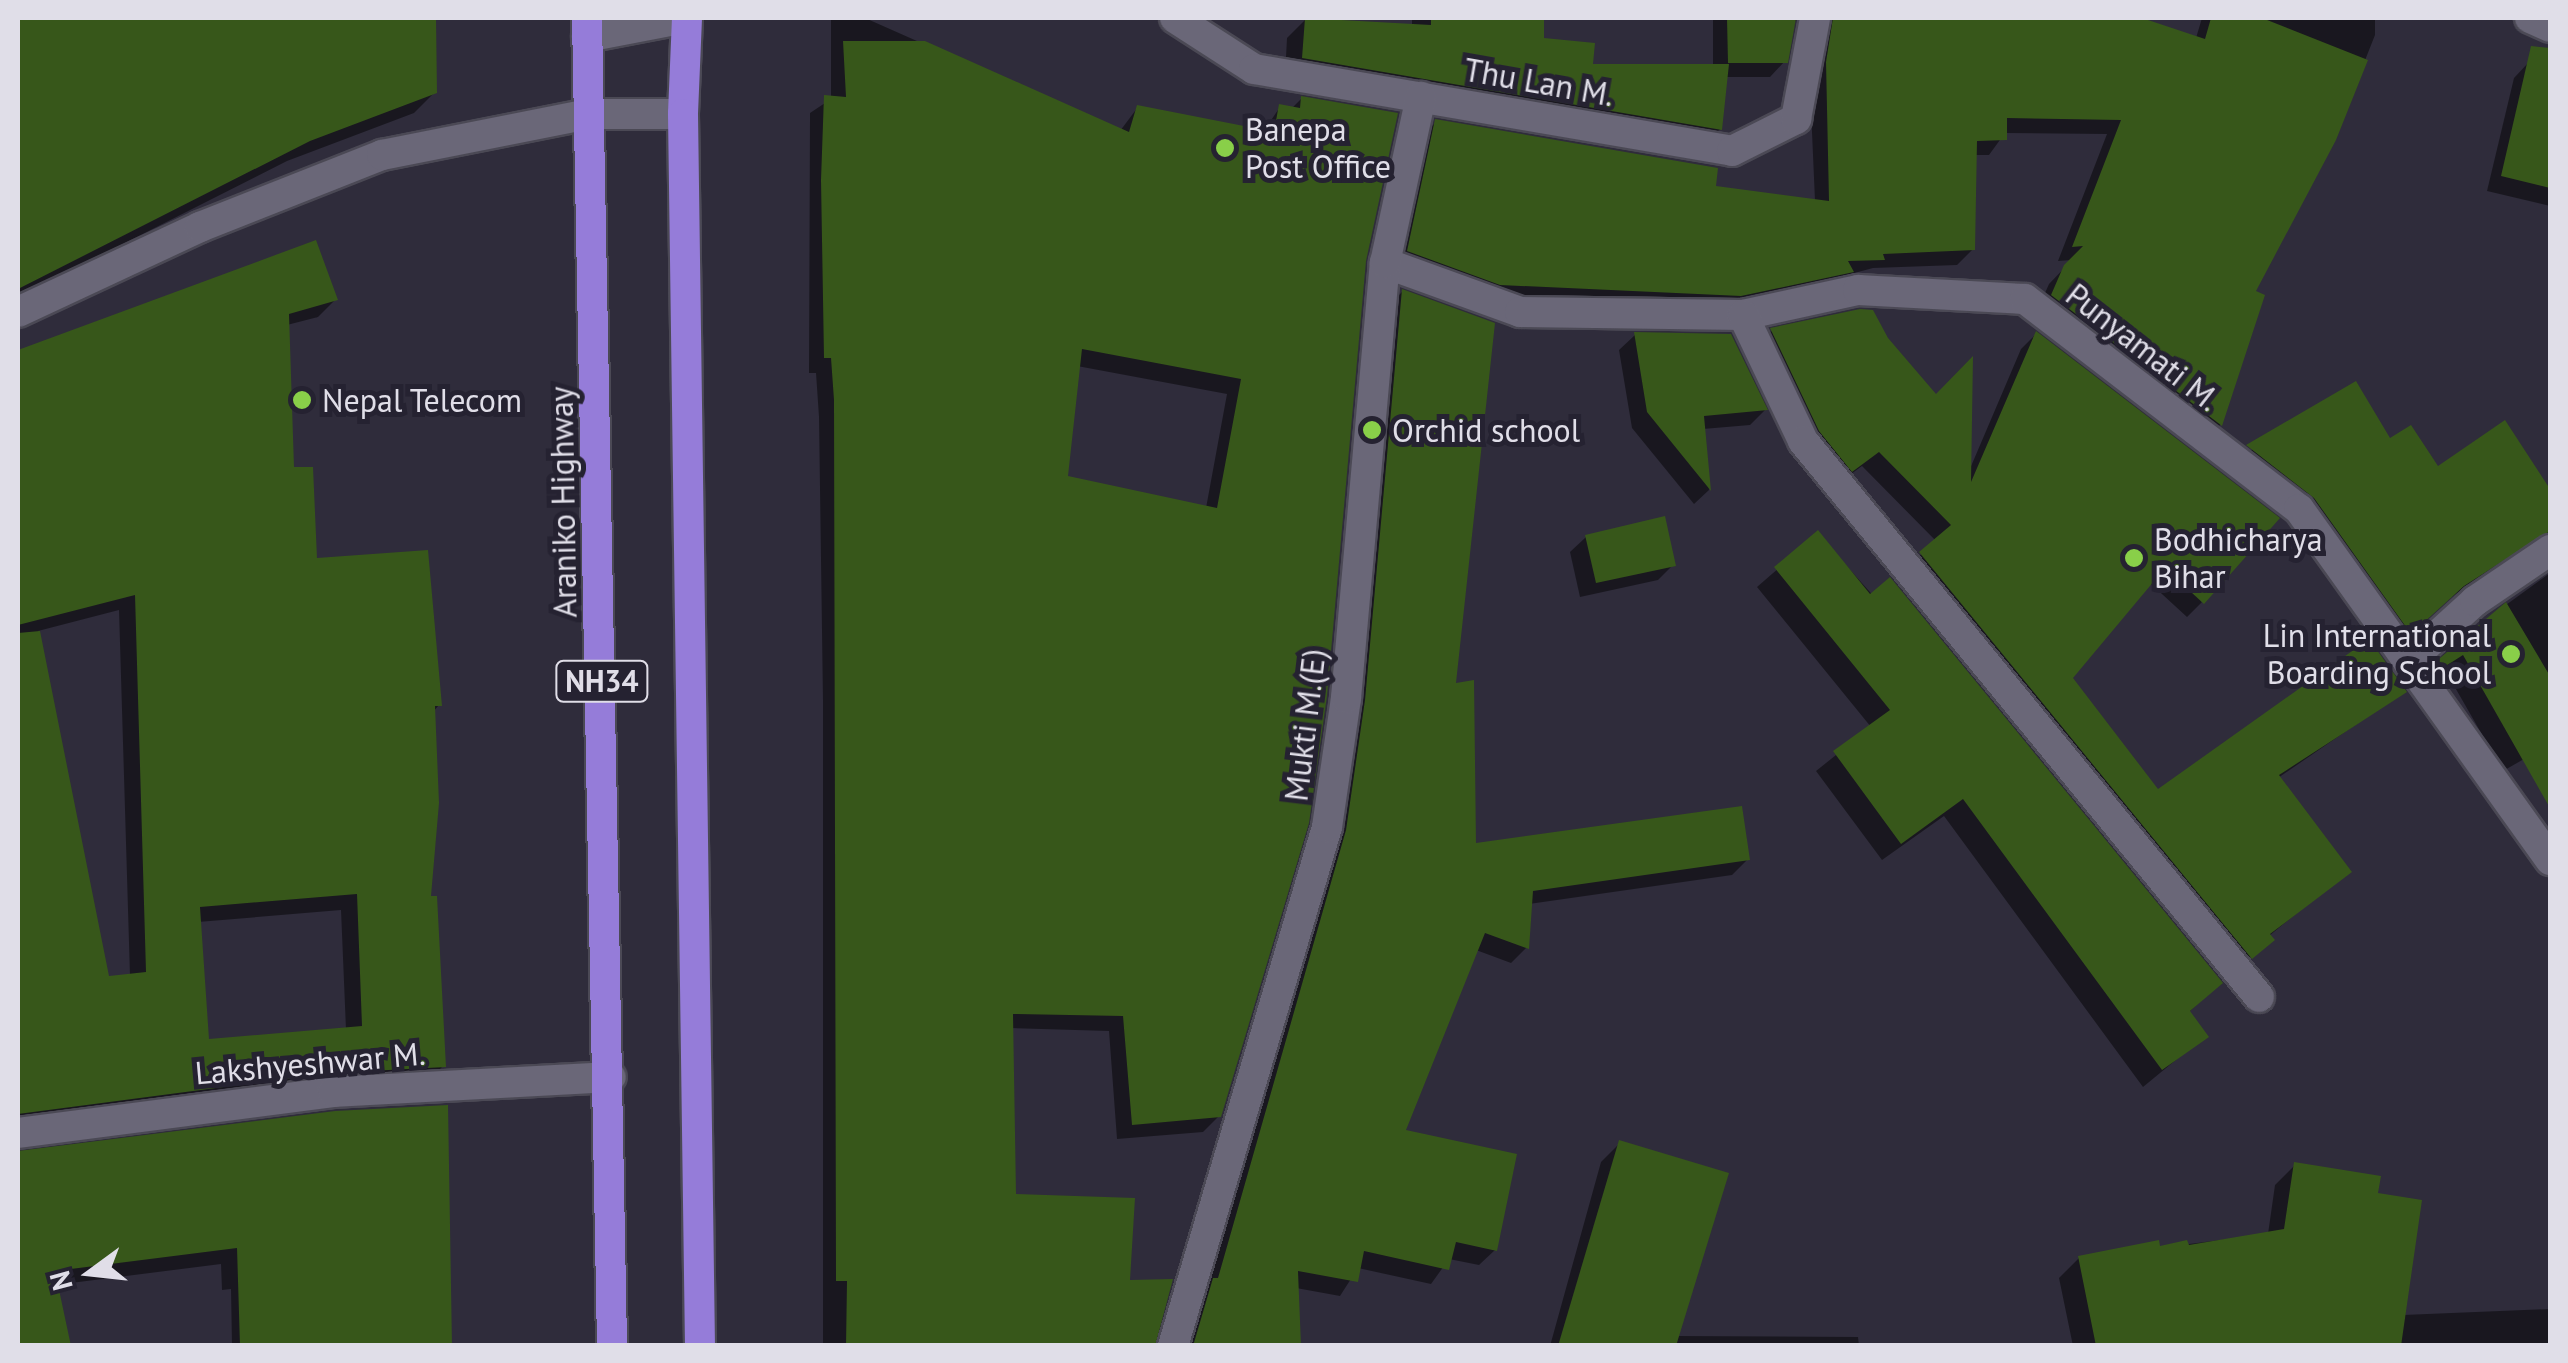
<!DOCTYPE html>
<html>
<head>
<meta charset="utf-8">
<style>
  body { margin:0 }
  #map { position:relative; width:2568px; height:1363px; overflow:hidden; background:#2f2c3b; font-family:"PT Sans",sans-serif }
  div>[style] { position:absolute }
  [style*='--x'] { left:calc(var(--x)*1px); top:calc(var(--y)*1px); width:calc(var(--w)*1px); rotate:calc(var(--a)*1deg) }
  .shadow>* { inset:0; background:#0007 }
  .building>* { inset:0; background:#37571a }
  .roads { filter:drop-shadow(2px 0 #4b4955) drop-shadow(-2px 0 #4b4955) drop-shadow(0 2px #4b4955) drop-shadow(0 -2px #4b4955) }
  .minor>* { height:30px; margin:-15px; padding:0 15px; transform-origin:15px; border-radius:15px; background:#6a6778 }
  .trunk>* { height:30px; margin:-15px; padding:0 15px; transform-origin:15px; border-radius:15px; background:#957cd9 }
  .dots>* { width:28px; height:28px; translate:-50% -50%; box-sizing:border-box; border:5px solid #252231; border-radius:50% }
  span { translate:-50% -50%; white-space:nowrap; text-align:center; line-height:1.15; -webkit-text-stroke:10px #252231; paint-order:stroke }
  .shield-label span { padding:2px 8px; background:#252231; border:2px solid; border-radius:8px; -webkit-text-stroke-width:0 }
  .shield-label { font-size:30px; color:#e0dee8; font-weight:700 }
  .street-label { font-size:32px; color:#e0dee8 }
  .poi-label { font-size:32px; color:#e0dee8 }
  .left { translate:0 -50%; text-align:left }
  .right { translate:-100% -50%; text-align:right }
  .frame { position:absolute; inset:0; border:20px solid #e0dee8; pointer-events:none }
  .north { position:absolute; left:40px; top:1223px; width:100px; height:100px; -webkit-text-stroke:8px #252231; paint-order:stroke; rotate:255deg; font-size:28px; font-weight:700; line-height:40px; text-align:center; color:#e0dee8 }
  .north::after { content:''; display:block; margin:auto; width:35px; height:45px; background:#e0dee8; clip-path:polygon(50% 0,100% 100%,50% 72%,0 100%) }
</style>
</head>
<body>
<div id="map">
  <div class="shadow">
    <div style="clip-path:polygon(18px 18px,435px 18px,435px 92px,414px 113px,287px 161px,18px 297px)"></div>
    <div style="clip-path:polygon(evenodd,831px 18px,865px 18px,1120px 131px,1138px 107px,1263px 132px,1280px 107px,1291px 109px,1301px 99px,1364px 261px,1219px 1116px,1203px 1132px,1117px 1139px,1109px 1031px,1011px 1028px,1014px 1197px,1127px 1282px,1154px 1346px,823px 1346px,823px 702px,819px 417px,816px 373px,809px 373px,810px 113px,831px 99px,831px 18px,1077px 366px,1227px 394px,1206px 508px,1066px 478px,1077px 366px)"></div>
    <div style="clip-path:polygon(1412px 18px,1542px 18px,1542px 41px,1591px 66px,1713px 67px,1713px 18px,1796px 18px,1785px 61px,1770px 77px,1725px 77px,1720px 129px,1701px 148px,1285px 76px,1287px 38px,1306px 19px,1412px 26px)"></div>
    <div style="clip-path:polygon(1807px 18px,2134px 18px,2196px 38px,2202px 18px,2375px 18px,2375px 35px,2334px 139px,2252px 292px,2262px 296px,2220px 425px,2205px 440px,2037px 311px,2049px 284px,2072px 260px,2058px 261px,2107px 134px,2005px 133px,1989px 155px,1975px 155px,1973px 249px,1957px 265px,1873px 268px,1847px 275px,1835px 286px,1724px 311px,1484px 295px,1393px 266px,1421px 137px,1436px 122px,1713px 189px,1815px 201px)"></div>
    <div style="clip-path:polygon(2529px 62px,2550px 67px,2550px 206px,2487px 191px,2514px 78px)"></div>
    <div style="clip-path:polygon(evenodd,314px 243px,335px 300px,318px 317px,287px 325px,292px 470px,315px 561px,439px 705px,433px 712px,428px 899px,443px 1066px,426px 1083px,18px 1128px,18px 353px,314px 243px,119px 610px,130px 976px,107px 979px,38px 631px,119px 610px,314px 243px,341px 910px,346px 1030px,207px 1042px,198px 922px,341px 910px)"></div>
    <div style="clip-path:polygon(1402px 292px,1473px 846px,1747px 860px,1732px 875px,1529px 904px,1526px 948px,1511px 963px,1476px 950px,1403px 1132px,1495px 1250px,1479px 1265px,1449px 1259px,1431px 1284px,1358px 1268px,1340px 1296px,1296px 1288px,1298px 1346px,1183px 1346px,1331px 849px,1387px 307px)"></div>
    <div style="clip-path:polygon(1771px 331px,1969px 471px,2021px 349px,2036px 334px,2202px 602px,2187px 617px,2150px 583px,2070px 678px,2157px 793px,2403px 692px,2278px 778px,2348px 871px,2269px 936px,2236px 973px,1905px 569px,1936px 541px,1862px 466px,1836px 485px,1756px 346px)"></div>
    <div style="clip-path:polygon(1635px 335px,1765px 410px,1750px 425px,1703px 429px,1709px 490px,1694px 504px,1632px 428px,1619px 350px)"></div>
    <div style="clip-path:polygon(2355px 384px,2389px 442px,2437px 470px,2505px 424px,2550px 490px,2550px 561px,2548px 555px,2520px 550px,2444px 602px,2393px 648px,2297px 514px,2231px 463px)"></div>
    <div style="clip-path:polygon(1818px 534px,2220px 983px,2188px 1013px,2205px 1036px,2143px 1087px,1944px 816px,1882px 860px,1816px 771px,1871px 727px,1757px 587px)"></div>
    <div style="clip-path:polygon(1586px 537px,1673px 565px,1658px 580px,1580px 597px,1570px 552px)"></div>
    <div style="clip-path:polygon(2550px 573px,2550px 788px,2538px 751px,2503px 771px,2445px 670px,2418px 683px,2488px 618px)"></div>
    <div style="clip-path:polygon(445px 1107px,451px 1346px,232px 1346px,231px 1289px,222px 1290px,221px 1264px,55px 1285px,68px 1346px,18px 1346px,18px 1153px)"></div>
    <div style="clip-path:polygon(1620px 1143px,1676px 1336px,1858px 1337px,1859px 1346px,1550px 1346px,1601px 1162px)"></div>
    <div style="clip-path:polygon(2295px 1165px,2376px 1195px,2403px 1315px,2550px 1309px,2550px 1346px,2073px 1346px,2059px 1278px,2079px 1258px,2268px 1234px,2275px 1185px)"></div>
  </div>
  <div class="building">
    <div style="clip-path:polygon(18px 18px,436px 18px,437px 93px,310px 141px,18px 289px)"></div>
    <div style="clip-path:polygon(1305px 18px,1431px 25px,1431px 18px,1544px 18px,1544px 38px,1595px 43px,1593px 64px,1729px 64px,1722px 130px,1302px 58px)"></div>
    <div style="clip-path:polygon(1727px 18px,1796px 18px,1788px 63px,1728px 63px)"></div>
    <div style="clip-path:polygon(1833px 18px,2142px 18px,2205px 39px,2211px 18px,2262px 18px,2368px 60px,2336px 140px,2256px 291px,2265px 295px,2222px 426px,2051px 295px,2064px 265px,2083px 246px,2072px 247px,2121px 120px,2007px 118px,2007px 140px,1977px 141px,1975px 250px,1883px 254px,1885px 260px,1848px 261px,1854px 272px,1741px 296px,1500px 285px,1407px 251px,1435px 119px,1718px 168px,1716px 186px,1829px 201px,1826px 62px)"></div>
    <div style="clip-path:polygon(evenodd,843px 41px,925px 41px,1129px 132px,1137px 105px,1274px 132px,1279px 104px,1300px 108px,1301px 96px,1398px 113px,1366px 261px,1327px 696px,1309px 823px,1221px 1117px,1132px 1125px,1123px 1016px,1013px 1014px,1016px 1194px,1135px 1198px,1130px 1280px,1173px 1279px,1155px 1346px,846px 1346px,847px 1281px,836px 1281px,834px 400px,831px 358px,824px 358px,821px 180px,824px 95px,846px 97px,843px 41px,1082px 349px,1241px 379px,1217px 508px,1068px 476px,1082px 349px)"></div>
    <div style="clip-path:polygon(2531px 46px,2550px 48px,2550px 188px,2501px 176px)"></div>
    <div style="clip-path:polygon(evenodd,316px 240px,338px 300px,289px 314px,294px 467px,313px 467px,317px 558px,428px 550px,442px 706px,435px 706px,439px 803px,431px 896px,437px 896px,446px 1067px,331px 1073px,18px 1114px,18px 633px,40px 631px,109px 976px,146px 972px,135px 595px,18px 625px,18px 350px,316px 240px,357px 894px,362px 1026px,209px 1039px,200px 907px,357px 894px)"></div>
    <div style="clip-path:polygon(1402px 289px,1495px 323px,1456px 683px,1474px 680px,1476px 843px,1742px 806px,1750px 860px,1533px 891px,1529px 949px,1485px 933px,1406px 1130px,1517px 1154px,1497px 1251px,1456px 1242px,1449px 1270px,1364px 1251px,1358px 1282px,1298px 1271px,1301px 1346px,1193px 1346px,1213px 1278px,1218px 1278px,1346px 830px,1365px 700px)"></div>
    <div style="clip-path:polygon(1860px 309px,1873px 310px,1888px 338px,1936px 394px,1973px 356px,1971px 482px,2036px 331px,2280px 518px,2204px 604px,2165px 568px,2073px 678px,2158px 789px,2369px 639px,2407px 692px,2279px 775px,2352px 872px,2270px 934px,2275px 940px,2252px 959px,1919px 552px,1951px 525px,1879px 452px,1852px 472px,1819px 431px,1770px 328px)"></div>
    <div style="clip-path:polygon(1634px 332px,1731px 334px,1768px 410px,1704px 416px,1711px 491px,1647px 412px)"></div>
    <div style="clip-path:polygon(2356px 381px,2390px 438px,2411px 425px,2438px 466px,2505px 420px,2550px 489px,2550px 531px,2464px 586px,2411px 634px,2314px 498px,2246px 445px)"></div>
    <div style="clip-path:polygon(1665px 516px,1676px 566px,1596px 583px,1585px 535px)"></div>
    <div style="clip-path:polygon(1818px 530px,1870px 594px,1890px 577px,2223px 983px,2190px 1011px,2209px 1037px,2162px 1070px,1963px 799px,1901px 844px,1833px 751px,1890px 710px,1774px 567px)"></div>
    <div style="clip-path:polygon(2506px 602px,2550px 676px,2550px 808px,2463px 655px,2438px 671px,2433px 664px)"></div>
    <div style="clip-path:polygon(448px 1105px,452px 1346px,240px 1346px,237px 1248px,55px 1271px,71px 1346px,18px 1346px,18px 1151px,335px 1111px)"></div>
    <div style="clip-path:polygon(1619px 1140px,1729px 1173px,1676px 1346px,1558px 1346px)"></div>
    <div style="clip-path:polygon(2294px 1162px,2381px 1176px,2378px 1193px,2422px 1200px,2401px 1346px,2096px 1346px,2078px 1256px,2159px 1240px,2160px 1246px,2187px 1240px,2189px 1245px,2284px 1229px)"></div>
  </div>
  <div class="roads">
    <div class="minor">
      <div style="--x:1175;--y:18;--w:94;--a:32.8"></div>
      <div style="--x:1254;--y:69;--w:485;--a:9.7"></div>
      <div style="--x:1732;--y:151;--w:72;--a:-26.6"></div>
      <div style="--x:1796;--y:119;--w:103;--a:-79.3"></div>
      <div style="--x:2530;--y:18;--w:22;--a:24"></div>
      <div style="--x:587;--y:37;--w:101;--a:-10.9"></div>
      <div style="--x:1385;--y:263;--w:144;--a:19.9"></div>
      <div style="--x:1520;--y:312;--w:223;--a:0.8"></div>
      <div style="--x:1743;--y:315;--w:118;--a:-12.3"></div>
      <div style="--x:1858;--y:290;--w:167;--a:3.1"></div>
      <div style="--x:2025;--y:299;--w:345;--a:37.5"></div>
      <div style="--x:2299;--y:509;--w:432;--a:54.4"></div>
      <div style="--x:18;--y:312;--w:201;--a:-25"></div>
      <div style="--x:200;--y:227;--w:196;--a:-21.6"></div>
      <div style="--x:382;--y:155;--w:212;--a:-11.2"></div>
      <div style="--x:590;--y:114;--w:93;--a:0"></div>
      <div style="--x:1743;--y:315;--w:140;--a:64.5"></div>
      <div style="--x:1803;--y:441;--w:719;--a:50.64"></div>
      <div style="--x:2408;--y:662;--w:91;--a:-42.3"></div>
      <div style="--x:2475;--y:601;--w:91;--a:-34.2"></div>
      <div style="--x:18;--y:1133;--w:318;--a:-7.4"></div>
      <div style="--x:333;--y:1092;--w:278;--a:-3.1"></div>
      <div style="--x:1173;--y:1346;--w:541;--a:-73.47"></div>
      <div style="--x:1327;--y:827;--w:130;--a:-81.6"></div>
      <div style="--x:1346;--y:698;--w:437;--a:-84.9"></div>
      <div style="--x:1385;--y:263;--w:170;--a:-77.8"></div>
    </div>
    <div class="trunk">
      <div style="--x:587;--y:18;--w:1328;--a:88.92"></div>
      <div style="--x:687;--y:18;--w:96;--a:92.4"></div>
      <div style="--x:683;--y:114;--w:1232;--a:89.21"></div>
    </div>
  </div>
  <div class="dots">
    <div style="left:1225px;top:148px;background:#89cf49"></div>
    <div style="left:302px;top:400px;background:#89cf49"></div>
    <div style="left:1372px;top:430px;background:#89cf49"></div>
    <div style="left:2134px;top:558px;background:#89cf49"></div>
    <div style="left:2511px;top:654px;background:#89cf49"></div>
  </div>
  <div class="shield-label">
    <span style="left:602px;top:681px">NH34</span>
  </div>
  <div class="street-label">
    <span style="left:1539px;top:82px;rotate:10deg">Thu Lan M.</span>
    <span style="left:2143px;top:347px;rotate:38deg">Punyamati M.</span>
    <span style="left:563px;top:502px;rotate:-91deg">Araniko Highway</span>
    <span style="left:1305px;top:725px;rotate:-83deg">Mukti M.(E)</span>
    <span style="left:310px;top:1063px;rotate:-5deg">Lakshyeshwar M.</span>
  </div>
  <div class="poi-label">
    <span class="left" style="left:1245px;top:148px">Banepa<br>Post Office</span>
    <span class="left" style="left:322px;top:400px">Nepal Telecom</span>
    <span class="left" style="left:1392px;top:430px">Orchid school</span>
    <span class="left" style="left:2154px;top:558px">Bodhicharya<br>Bihar</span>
    <span class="right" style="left:2491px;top:654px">Lin International<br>Boarding School</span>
  </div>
  <div class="frame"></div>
  <div class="north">N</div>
</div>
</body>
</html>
